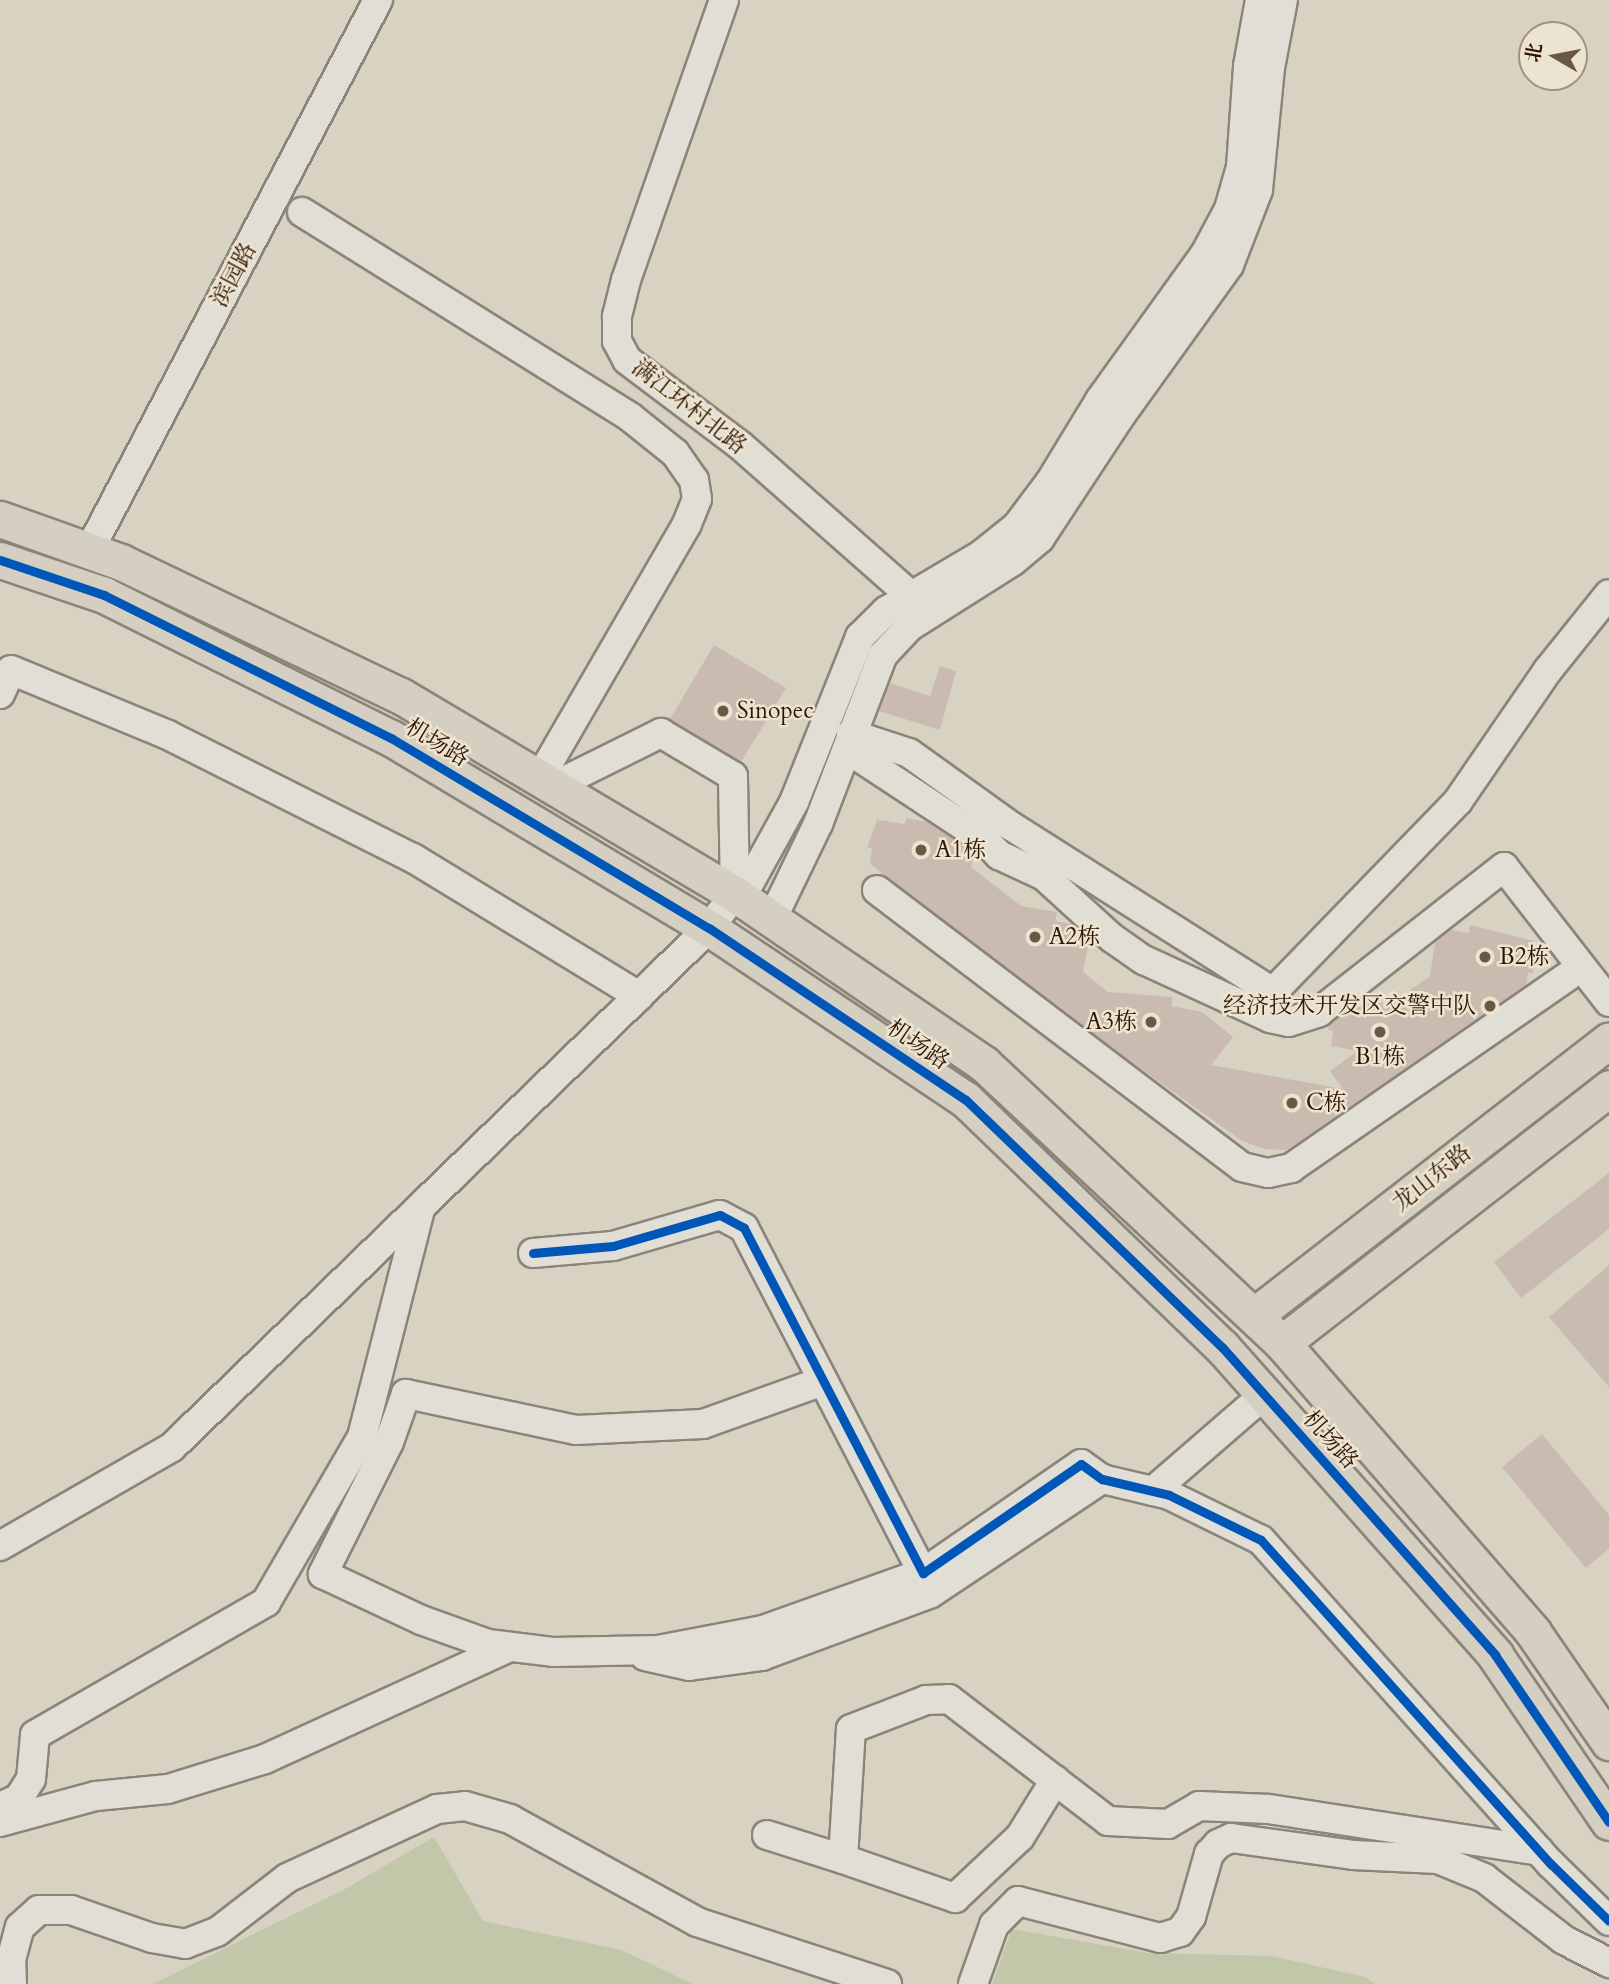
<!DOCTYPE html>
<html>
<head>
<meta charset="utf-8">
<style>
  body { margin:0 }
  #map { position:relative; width:1609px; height:1984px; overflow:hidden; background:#d8d2c2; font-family:Cardo,"Noto Serif SC",serif }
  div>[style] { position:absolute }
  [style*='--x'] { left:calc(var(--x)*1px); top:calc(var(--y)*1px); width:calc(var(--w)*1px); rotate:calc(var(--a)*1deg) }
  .green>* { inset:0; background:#c1c7a8 }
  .building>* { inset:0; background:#cabbb0 }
  .roads { filter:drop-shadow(2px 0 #8c8479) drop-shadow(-2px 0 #8c8479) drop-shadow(0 2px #8c8479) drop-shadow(0 -2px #8c8479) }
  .minor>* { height:28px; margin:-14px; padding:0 14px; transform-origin:14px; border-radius:14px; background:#e1ded6 }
  .major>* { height:35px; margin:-17.5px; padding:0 17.5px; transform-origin:17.5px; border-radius:17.5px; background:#d5cfc2 }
  .cycleway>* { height:9px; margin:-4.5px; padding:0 4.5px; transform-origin:4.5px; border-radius:4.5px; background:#0057b8 }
  .dots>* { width:19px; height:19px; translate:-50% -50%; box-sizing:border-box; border:4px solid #ece4d1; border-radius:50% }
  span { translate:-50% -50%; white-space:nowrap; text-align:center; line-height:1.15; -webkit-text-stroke:5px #ece4d1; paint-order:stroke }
  .street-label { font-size:23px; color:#301600 }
  .poi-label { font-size:23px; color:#301600 }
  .left { translate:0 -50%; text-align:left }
  .right { translate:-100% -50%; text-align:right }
  .north { position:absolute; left:1518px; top:21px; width:70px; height:70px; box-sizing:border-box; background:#ece4d1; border:2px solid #a1927d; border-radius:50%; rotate:280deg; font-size:19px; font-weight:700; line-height:28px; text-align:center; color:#301600 }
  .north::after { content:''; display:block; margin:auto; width:24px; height:32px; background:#6b5844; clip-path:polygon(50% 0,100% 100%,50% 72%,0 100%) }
</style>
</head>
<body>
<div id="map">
  <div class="green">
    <div style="clip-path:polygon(434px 1837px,483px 1921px,622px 1950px,692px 1984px,153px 1984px,345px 1889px)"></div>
    <div style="clip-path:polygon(1012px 1929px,1148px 1953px,1271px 1956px,1365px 1977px,1375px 1984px,992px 1984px)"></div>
  </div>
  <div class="building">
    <div style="clip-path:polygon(714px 645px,786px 688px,741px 762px,670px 719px)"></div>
    <div style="clip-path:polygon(940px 666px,956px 671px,940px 730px,879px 711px,890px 683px,930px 696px)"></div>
    <div style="clip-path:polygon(906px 818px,928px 822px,974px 853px,971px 867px,1021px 906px,1057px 912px,1055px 921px,1072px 924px,1089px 939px,1083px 972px,1108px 992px,1173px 997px,1171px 1006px,1202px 1012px,1233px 1037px,1211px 1065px,1343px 1089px,1330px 1071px,1358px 1051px,1331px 1046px,1333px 1031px,1328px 1030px,1329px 1025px,1354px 1006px,1364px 1008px,1365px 1000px,1403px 1007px,1406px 993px,1430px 976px,1435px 942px,1451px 930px,1469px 933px,1470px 925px,1534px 941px,1533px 973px,1528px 973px,1526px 985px,1299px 1142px,1286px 1150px,1265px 1149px,1242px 1141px,1123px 1056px,870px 864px,872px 848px,867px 848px,877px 820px,905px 824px)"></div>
    <div style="clip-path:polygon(1609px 1173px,1609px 1229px,1521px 1298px,1494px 1262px)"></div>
    <div style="clip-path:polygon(1609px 1265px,1609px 1387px,1549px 1317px)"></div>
    <div style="clip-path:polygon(1542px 1434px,1609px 1515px,1609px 1549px,1586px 1568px,1502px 1467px)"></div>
  </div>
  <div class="roads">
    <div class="minor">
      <div style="--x:724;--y:0;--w:297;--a:109.3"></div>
      <div style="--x:626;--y:280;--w:38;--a:104"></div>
      <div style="--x:617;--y:317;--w:24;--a:90"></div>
      <div style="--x:617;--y:341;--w:21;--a:62"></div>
      <div style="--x:627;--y:360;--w:143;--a:37"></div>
      <div style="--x:741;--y:446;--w:227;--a:41.4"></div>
      <div style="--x:302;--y:212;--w:387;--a:32"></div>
      <div style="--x:630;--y:417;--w:58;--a:38.7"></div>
      <div style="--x:675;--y:453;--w:33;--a:55"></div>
      <div style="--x:694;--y:480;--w:19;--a:81"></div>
      <div style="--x:697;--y:499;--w:27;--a:112"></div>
      <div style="--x:687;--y:524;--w:293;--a:120.1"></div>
      <div style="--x:90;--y:549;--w:620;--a:-62.32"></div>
      <div style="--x:0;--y:694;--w:26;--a:-65"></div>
      <div style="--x:11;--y:670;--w:170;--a:22.5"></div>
      <div style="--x:168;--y:735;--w:274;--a:26.7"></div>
      <div style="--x:413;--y:858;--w:265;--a:31.4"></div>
      <div style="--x:851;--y:734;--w:61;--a:18.1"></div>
      <div style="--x:909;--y:753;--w:125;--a:35.6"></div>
      <div style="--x:1011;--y:826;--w:310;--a:32.4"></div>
      <div style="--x:1273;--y:992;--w:266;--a:-45.9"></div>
      <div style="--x:1458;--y:801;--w:159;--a:-55.5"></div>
      <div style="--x:1548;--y:670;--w:97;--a:-51.2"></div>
      <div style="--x:847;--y:749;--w:165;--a:33.4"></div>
      <div style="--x:985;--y:840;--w:21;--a:47"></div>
      <div style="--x:999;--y:855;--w:50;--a:25"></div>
      <div style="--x:1044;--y:876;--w:92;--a:42.4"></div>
      <div style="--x:1112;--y:938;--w:39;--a:35"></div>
      <div style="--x:1144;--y:960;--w:139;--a:24.7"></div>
      <div style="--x:1270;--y:1018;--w:19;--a:12"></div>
      <div style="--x:1289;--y:1022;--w:32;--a:-18"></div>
      <div style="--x:1319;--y:1012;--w:235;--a:-38.1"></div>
      <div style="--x:1504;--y:867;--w:171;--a:52.1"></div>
      <div style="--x:877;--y:890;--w:458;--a:37.2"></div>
      <div style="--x:1242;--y:1167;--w:27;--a:13"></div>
      <div style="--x:1268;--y:1173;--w:24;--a:-12"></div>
      <div style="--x:1291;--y:1168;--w:353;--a:-34.7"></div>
      <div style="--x:741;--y:898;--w:110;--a:-61.1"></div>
      <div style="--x:794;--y:802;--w:178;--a:-68.2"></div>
      <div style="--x:860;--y:637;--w:37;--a:-45"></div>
      <div style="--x:886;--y:611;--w:110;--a:-30.5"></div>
      <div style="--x:981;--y:555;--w:46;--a:-38.9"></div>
      <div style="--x:1017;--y:526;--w:55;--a:-53.1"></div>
      <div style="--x:1050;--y:482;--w:96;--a:-58.6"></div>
      <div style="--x:1100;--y:400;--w:180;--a:-54.3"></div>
      <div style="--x:1205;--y:254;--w:51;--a:-61.9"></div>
      <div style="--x:1229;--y:209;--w:44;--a:-74.1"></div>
      <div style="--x:1241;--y:167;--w:101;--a:-86"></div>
      <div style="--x:1248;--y:66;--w:67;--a:-79.7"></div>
      <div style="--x:772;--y:919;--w:106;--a:-64.2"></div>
      <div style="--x:818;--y:824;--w:181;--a:-69"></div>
      <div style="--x:883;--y:655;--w:38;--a:-47"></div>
      <div style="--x:909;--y:627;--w:123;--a:-32.4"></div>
      <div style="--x:1013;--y:561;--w:35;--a:-40"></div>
      <div style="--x:1040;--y:538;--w:144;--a:-56.6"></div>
      <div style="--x:1119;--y:418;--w:188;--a:-54.3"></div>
      <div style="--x:1229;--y:265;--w:80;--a:-68.9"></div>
      <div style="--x:1258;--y:190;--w:123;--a:-84.4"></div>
      <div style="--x:1270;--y:68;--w:69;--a:-79.2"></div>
      <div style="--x:533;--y:1253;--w:80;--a:-5"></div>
      <div style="--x:613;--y:1246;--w:111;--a:-16.2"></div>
      <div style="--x:720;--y:1215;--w:27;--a:28"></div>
      <div style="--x:744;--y:1228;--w:389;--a:62.6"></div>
      <div style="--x:923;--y:1573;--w:192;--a:-34.6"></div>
      <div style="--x:1081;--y:1464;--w:26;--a:36"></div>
      <div style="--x:1102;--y:1479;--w:69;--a:13.4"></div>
      <div style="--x:1169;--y:1495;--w:102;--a:26.1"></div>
      <div style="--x:1261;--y:1540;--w:435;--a:48.2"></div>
      <div style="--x:1551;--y:1864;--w:81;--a:44.5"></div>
      <div style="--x:823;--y:1381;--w:127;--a:160.3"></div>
      <div style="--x:703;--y:1424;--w:127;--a:177.3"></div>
      <div style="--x:576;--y:1430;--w:174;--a:-168"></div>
      <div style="--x:406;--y:1394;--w:51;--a:109.5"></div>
      <div style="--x:389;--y:1442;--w:148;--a:116.6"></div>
      <div style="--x:323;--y:1574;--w:108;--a:25.1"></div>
      <div style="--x:421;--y:1620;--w:71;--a:19.7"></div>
      <div style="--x:488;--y:1644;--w:65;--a:7"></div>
      <div style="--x:553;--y:1652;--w:105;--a:-1.1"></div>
      <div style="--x:658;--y:1650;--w:107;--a:-10.8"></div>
      <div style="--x:763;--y:1630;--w:170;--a:-19.6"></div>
      <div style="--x:1153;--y:1491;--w:147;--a:-40.9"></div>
      <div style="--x:0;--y:1546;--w:198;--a:-29.9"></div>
      <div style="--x:172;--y:1447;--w:747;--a:-44.02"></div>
      <div style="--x:709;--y:928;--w:43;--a:-52.6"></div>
      <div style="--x:735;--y:894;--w:118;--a:-91"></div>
      <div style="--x:733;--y:776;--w:84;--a:-149.2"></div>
      <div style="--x:661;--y:733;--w:119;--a:153.6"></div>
      <div style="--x:645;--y:1656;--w:45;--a:12.8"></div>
      <div style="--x:689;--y:1666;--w:74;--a:-7.8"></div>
      <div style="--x:762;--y:1656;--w:180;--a:-20.4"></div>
      <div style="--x:931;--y:1593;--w:206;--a:-33.7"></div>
      <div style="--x:0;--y:1807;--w:21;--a:-25"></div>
      <div style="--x:19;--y:1798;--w:22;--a:-58"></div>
      <div style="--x:31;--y:1779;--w:44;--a:-84.8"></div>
      <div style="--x:35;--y:1735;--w:267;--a:-29.9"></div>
      <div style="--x:266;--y:1602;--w:191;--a:-59.8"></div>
      <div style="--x:362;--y:1437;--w:235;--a:-75.7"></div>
      <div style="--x:0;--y:1822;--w:99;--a:-15.2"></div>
      <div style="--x:96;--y:1796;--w:72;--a:-5.6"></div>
      <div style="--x:168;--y:1789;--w:102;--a:-17.2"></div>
      <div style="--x:265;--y:1759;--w:269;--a:-24.6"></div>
      <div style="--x:767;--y:1835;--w:80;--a:17.5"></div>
      <div style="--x:843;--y:1859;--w:130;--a:-86.5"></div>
      <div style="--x:851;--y:1729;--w:80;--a:-21.1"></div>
      <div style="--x:926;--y:1700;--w:23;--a:-2"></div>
      <div style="--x:949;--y:1699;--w:200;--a:37.5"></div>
      <div style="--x:1108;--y:1821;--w:60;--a:2.9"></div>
      <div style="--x:1168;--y:1824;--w:36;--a:-30"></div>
      <div style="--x:1199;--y:1806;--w:70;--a:2.5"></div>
      <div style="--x:1269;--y:1809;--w:273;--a:8.8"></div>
      <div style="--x:843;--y:1859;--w:119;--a:19.2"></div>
      <div style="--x:955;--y:1898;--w:89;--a:-43.2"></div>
      <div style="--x:1020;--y:1837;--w:67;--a:-58.4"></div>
      <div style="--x:12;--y:1984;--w:24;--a:-92"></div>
      <div style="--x:11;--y:1960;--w:34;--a:-75"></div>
      <div style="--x:20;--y:1927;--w:25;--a:-42"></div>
      <div style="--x:39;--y:1910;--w:32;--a:0"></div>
      <div style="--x:71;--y:1910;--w:86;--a:19.1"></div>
      <div style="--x:152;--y:1938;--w:34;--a:10"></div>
      <div style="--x:185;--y:1944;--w:34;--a:-21"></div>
      <div style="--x:217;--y:1932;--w:88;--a:-37.6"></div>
      <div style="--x:287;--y:1878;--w:165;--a:-24.7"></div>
      <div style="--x:437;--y:1809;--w:28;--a:-6"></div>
      <div style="--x:465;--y:1806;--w:47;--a:16.1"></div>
      <div style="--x:510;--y:1819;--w:213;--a:28.8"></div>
      <div style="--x:697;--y:1922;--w:200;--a:18.1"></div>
      <div style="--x:973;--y:1984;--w:63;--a:-70.4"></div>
      <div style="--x:994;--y:1925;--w:34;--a:-45"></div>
      <div style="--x:1018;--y:1901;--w:147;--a:14.6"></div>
      <div style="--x:1160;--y:1938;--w:21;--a:-17"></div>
      <div style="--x:1180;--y:1932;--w:19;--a:-54"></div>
      <div style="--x:1191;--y:1917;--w:66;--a:-74.1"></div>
      <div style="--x:1209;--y:1854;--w:13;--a:-48"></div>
      <div style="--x:1218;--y:1844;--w:14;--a:-25"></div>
      <div style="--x:1231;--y:1838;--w:123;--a:7.9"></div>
      <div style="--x:1353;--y:1855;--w:85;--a:2.7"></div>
      <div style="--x:1438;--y:1859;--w:50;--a:22.4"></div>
      <div style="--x:1484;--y:1878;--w:101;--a:37.8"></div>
      <div style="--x:1564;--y:1940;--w:51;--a:27.1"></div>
    </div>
    <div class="major">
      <div style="--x:0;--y:519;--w:128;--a:19.6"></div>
      <div style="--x:121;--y:562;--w:310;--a:25.6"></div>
      <div style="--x:401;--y:696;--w:388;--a:30.7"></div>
      <div style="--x:735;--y:894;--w:301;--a:34.3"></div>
      <div style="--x:984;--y:1064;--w:408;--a:43.1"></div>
      <div style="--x:1282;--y:1343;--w:383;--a:49"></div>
      <div style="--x:1533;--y:1632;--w:134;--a:55.4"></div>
      <div style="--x:0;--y:560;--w:110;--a:18.6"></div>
      <div style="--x:104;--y:595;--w:321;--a:26.5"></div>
      <div style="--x:391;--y:738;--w:370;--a:30.9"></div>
      <div style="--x:709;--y:928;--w:309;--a:33.8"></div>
      <div style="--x:966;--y:1100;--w:356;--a:44"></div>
      <div style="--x:1222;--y:1347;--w:412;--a:48.4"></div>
      <div style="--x:1495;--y:1655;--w:202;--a:55.7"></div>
      <div style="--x:1255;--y:1315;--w:448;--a:-37.8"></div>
      <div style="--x:1282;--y:1343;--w:415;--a:-37.9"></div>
    </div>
  </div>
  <div class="cycleway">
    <div style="--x:0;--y:560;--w:110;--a:18.6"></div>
    <div style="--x:104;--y:595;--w:321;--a:26.5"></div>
    <div style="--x:391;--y:738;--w:370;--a:30.9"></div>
    <div style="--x:709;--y:928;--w:309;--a:33.8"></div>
    <div style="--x:966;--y:1100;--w:356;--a:44"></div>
    <div style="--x:1222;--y:1347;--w:412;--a:48.4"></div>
    <div style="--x:1495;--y:1655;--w:202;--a:55.7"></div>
    <div style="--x:533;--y:1253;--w:80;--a:-5"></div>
    <div style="--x:613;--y:1246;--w:111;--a:-16.2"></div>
    <div style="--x:720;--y:1215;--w:27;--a:28"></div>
    <div style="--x:744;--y:1228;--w:389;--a:62.6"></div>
    <div style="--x:923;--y:1573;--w:192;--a:-34.6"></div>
    <div style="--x:1081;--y:1464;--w:26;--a:36"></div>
    <div style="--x:1102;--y:1479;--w:69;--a:13.4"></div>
    <div style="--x:1169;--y:1495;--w:102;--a:26.1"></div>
    <div style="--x:1261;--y:1540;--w:435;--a:48.2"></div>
    <div style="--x:1551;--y:1864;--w:81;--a:44.5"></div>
  </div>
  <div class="dots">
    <div style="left:723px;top:711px;background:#6b5844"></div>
    <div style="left:921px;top:850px;background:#6b5844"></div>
    <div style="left:1035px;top:937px;background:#6b5844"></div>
    <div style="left:1485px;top:957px;background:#6b5844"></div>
    <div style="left:1490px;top:1006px;background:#6b5844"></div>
    <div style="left:1151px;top:1022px;background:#6b5844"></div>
    <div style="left:1380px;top:1032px;background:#6b5844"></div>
    <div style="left:1292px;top:1103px;background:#6b5844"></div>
  </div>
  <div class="street-label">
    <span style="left:234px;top:275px;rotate:-62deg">滨园路</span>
    <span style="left:689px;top:407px;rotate:38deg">满江环村北路</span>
    <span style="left:437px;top:743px;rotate:31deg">机场路</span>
    <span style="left:918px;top:1045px;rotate:34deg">机场路</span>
    <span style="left:1432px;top:1178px;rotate:-38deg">龙山东路</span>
    <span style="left:1330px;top:1440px;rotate:48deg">机场路</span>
  </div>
  <div class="poi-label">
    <span class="left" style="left:737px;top:711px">Sinopec</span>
    <span class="left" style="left:935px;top:850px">A1栋</span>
    <span class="left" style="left:1049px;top:937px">A2栋</span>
    <span class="left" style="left:1499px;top:957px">B2栋</span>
    <span class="right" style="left:1476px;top:1006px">经济技术开发区交警中队</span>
    <span class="right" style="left:1137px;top:1022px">A3栋</span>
    <span style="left:1380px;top:1057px">B1栋</span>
    <span class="left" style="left:1306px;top:1103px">C栋</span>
  </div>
  <div class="north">北</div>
</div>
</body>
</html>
